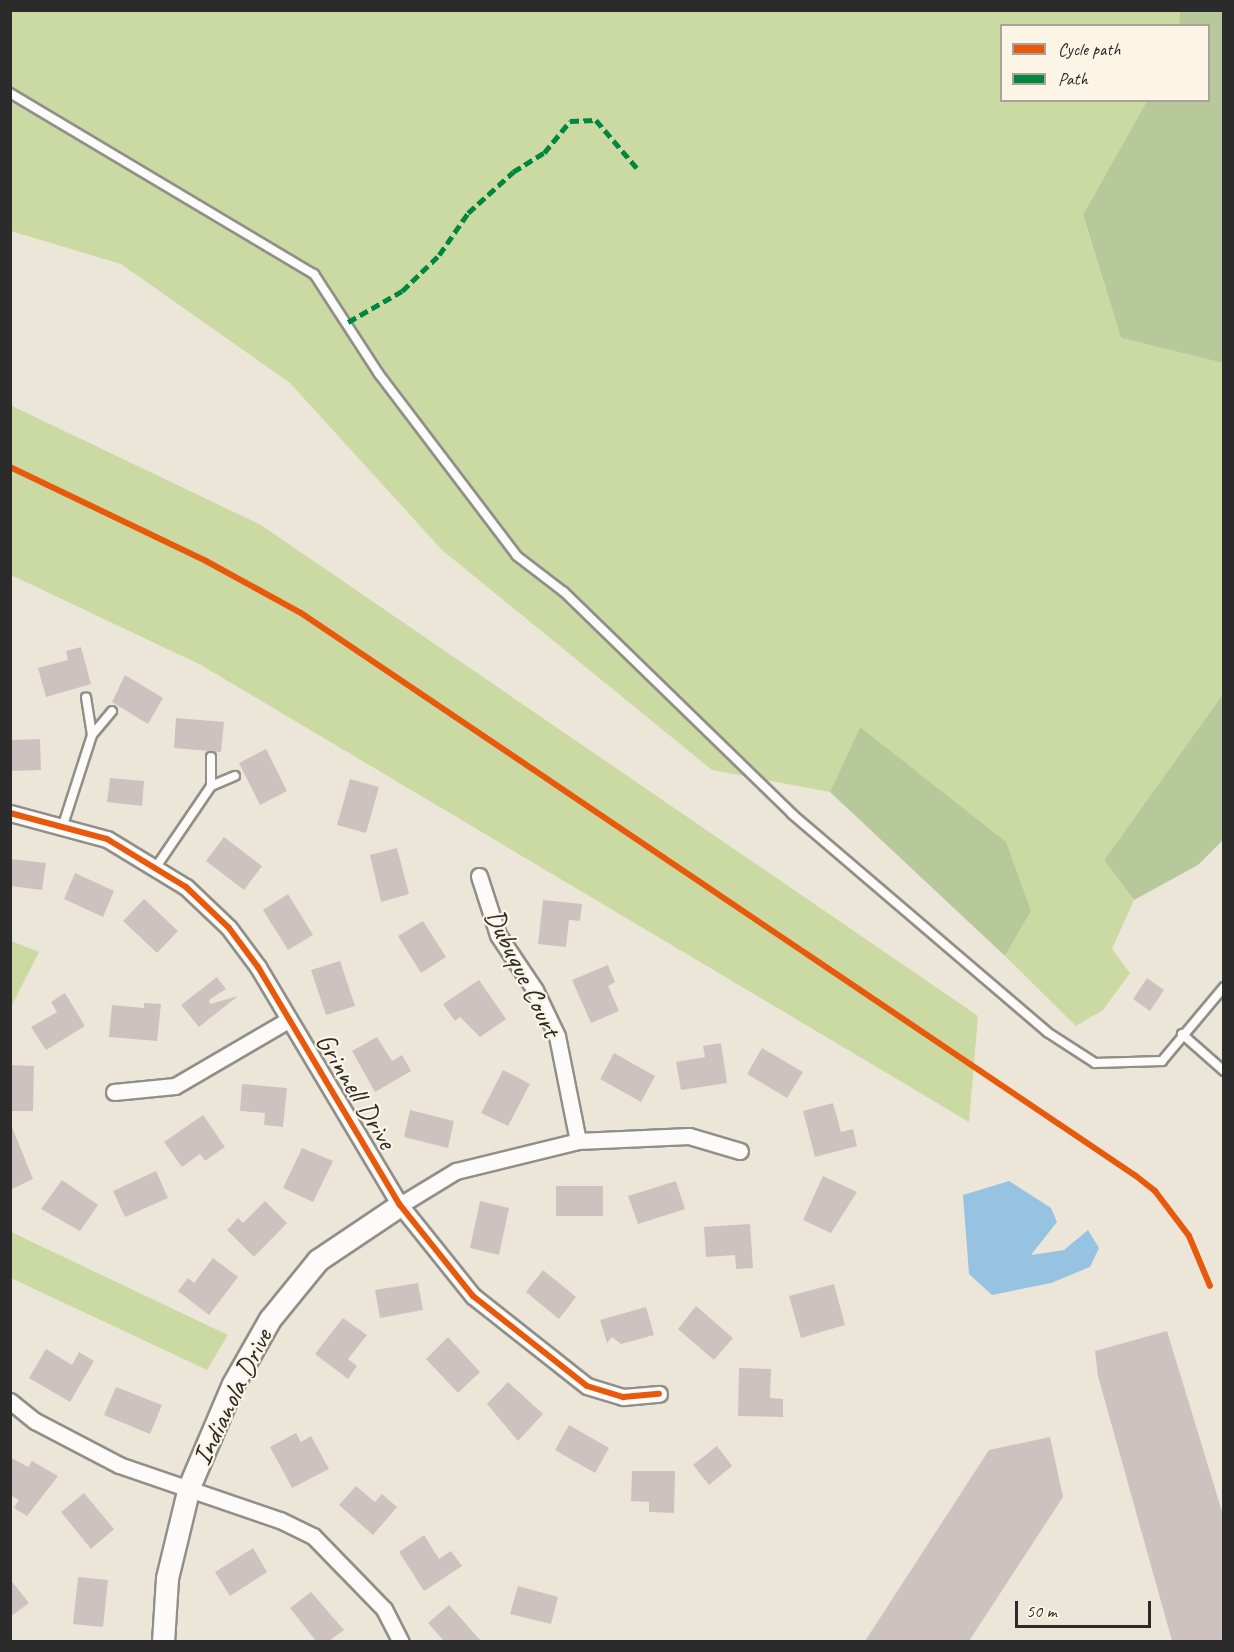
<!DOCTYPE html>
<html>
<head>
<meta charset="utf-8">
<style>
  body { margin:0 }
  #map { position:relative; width:1234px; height:1652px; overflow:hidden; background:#ece6d8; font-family:Caveat,sans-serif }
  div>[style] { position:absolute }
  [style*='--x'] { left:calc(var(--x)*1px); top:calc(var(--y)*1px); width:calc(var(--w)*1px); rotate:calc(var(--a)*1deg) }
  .green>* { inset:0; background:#cbdaa3 }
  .forest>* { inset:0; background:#b7c99a }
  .water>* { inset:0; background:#97c3e2 }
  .building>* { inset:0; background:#cec2c1 }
  .roads { filter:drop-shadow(2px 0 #918f88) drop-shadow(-2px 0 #918f88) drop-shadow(0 2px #918f88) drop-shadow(0 -2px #918f88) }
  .lane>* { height:8px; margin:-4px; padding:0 4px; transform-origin:4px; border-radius:4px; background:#fcfbf9 }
  .street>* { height:15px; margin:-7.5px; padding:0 7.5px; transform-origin:7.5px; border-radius:7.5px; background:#fcfbf9 }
  .secondary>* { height:21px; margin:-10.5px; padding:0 10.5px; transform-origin:10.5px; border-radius:10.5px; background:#fcfbf9 }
  .quiet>* { height:4.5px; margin-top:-2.25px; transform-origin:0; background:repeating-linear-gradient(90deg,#00873e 0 9px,transparent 0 13.5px) }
  .cycleway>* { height:6px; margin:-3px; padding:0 3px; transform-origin:3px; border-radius:3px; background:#e8590c }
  span { translate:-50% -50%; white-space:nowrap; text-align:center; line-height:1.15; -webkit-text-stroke:4.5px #fcf5e5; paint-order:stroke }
  .street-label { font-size:28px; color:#2b2b2b }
  .frame { position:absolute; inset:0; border:12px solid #2b2b2b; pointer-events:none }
  .legend { position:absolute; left:1000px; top:24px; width:210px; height:78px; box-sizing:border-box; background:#fcf5e5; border:2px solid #a8a49b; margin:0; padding:8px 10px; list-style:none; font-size:18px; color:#2b2b2b }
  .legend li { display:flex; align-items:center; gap:12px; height:30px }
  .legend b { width:30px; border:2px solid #a8a49b }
  .scale { position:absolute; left:1015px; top:1601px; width:136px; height:27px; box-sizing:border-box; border:3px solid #2b2b2b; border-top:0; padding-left:8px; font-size:18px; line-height:21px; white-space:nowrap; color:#2b2b2b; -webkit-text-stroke:4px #fcf5e5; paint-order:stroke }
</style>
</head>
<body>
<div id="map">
  <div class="green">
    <div style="clip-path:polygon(10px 11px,1180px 11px,1179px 25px,1002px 26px,1002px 100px,1147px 101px,1083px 216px,1121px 338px,1223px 363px,1223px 694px,1104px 860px,1134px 900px,1112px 949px,1130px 973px,1103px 1010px,1076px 1026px,1005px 956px,1031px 911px,860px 727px,830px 792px,712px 770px,442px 550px,290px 383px,121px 264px,11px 231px)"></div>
    <div style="clip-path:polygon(10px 405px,261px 525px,978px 1016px,969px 1122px,201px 665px,11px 575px)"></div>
    <div style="clip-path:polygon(11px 941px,39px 952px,11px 1007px,10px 941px)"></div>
    <div style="clip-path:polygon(11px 1232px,228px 1335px,207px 1370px,11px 1278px)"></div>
  </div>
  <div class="forest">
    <div style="clip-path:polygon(1180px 11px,1223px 11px,1223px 363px,1121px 338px,1083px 215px,1147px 101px,1208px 100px,1208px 26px,1179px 25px)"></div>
    <div style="clip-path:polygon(1223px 694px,1223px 840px,1198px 865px,1134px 900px,1104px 860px)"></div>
    <div style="clip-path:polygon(860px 727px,1006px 842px,1031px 911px,1005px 956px,830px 792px)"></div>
  </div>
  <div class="water">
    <div style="clip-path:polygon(1009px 1181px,1051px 1208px,1057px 1222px,1031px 1255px,1064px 1250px,1088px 1230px,1099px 1248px,1090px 1267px,1051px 1283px,992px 1295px,969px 1274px,963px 1195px)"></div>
  </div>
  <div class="building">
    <div style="clip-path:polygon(81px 647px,91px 684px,46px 697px,38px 668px,68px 660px,66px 651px)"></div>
    <div style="clip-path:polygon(125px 675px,163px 698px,148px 724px,112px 702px)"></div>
    <div style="clip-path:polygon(176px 718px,224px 722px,221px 752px,174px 748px)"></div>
    <div style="clip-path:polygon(40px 739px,41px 770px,10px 771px,10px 740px)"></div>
    <div style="clip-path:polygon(266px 749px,287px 791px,260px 805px,239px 763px)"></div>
    <div style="clip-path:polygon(110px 778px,144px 781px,142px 806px,107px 802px)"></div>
    <div style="clip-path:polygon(350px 779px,379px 787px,366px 833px,337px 825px)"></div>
    <div style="clip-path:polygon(224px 837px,262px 866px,244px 890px,206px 861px)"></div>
    <div style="clip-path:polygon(397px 848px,409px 894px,381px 902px,370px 855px)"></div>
    <div style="clip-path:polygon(10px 859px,46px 863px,42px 890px,10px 886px)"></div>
    <div style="clip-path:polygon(75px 873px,114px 891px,103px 917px,64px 899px)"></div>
    <div style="clip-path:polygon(288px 894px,313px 935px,288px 950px,263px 910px)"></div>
    <div style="clip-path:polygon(144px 899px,178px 931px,157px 953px,123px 921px)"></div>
    <div style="clip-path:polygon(543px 900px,582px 904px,580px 921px,569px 920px,566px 947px,538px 944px)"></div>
    <div style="clip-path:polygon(423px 921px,446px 957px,421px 973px,398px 936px)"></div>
    <div style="clip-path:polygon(340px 961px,355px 1006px,326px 1015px,311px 970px)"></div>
    <div style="clip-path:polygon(608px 965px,615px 982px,608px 986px,619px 1011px,591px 1023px,572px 980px)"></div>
    <div style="clip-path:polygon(217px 977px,226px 989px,209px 1000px,210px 1004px,238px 996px,199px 1027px,181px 1005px)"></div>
    <div style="clip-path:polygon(1147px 978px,1164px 990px,1150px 1011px,1133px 999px)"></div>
    <div style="clip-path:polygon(479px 980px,506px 1019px,480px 1037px,460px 1017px,455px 1021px,443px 1004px)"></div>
    <div style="clip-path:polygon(65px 993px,85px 1026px,46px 1050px,31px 1027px,57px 1012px,51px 1002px)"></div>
    <div style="clip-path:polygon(144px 1003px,161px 1004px,157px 1041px,109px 1037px,112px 1005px,144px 1008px)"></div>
    <div style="clip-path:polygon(377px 1037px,392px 1061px,402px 1055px,411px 1071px,375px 1092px,352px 1051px)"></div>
    <div style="clip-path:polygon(721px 1043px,727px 1083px,681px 1090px,676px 1062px,705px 1057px,703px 1046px)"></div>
    <div style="clip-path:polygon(762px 1048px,803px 1072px,787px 1098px,747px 1074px)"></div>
    <div style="clip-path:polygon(614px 1053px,655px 1076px,641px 1102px,600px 1079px)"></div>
    <div style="clip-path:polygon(10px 1065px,34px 1066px,33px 1111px,10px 1111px)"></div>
    <div style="clip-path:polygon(503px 1070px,530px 1084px,508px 1126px,481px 1113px)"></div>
    <div style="clip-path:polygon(242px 1084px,287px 1088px,283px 1127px,264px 1125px,265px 1113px,240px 1111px)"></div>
    <div style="clip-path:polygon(833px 1103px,841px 1132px,853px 1129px,857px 1146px,815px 1157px,803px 1111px)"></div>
    <div style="clip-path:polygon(410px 1110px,454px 1121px,448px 1148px,404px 1137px)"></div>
    <div style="clip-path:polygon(203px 1115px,225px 1147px,205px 1161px,200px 1154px,182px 1167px,164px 1142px)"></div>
    <div style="clip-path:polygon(10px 1122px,33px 1179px,10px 1190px)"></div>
    <div style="clip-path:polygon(302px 1148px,333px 1161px,313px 1202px,283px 1188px)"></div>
    <div style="clip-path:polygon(156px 1171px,168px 1198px,125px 1217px,113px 1191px)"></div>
    <div style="clip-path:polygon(823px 1176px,857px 1192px,831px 1233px,803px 1220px)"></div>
    <div style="clip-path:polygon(62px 1180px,98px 1205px,80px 1231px,41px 1209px)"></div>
    <div style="clip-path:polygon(676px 1181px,685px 1209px,638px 1224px,628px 1196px)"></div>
    <div style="clip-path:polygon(556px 1186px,603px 1186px,603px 1216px,556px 1216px)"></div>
    <div style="clip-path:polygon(265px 1201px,287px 1223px,254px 1257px,227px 1230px,238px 1218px,243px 1223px)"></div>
    <div style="clip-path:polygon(480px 1201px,509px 1208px,499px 1255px,470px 1248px)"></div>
    <div style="clip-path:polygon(750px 1224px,753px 1268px,736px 1269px,735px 1255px,706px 1257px,704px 1227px)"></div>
    <div style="clip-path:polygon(213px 1258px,238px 1277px,209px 1315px,178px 1291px,188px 1278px,194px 1283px)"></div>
    <div style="clip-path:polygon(543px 1270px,576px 1297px,559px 1319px,526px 1292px)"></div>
    <div style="clip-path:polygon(418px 1283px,423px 1310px,380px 1318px,375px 1290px)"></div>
    <div style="clip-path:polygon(834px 1284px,845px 1325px,801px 1338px,789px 1296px)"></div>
    <div style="clip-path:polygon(696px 1306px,733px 1338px,714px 1360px,678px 1329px)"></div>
    <div style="clip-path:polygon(646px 1307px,654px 1335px,621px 1344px,612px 1337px,607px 1343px,600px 1320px)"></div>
    <div style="clip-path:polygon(343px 1318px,367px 1335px,348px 1359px,357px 1366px,348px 1379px,315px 1354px)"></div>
    <div style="clip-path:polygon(1167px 1331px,1224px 1518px,1224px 1641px,1172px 1641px,1098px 1376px,1095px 1351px)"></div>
    <div style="clip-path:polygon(448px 1337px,480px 1372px,458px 1393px,426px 1359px)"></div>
    <div style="clip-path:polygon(46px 1349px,72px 1365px,79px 1352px,94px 1361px,70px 1402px,29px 1378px)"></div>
    <div style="clip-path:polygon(739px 1368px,771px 1369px,770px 1398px,783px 1399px,783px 1417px,738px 1416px)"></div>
    <div style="clip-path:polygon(508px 1382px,543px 1414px,518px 1441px,487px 1404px)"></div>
    <div style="clip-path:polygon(116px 1387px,162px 1405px,150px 1434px,104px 1415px)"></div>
    <div style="clip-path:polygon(569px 1425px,609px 1448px,595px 1473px,555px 1450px)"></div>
    <div style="clip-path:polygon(296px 1433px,301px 1442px,311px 1436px,329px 1469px,292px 1488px,270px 1447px)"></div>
    <div style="clip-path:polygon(1050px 1437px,1063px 1497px,969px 1641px,865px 1641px,989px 1450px)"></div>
    <div style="clip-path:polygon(717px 1446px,732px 1466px,709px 1485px,693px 1465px)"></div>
    <div style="clip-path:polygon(10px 1457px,28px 1467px,32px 1461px,58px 1476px,27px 1516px,14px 1508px,19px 1500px,10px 1495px)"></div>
    <div style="clip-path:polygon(632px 1471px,675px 1471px,674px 1513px,649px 1512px,649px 1502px,631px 1501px)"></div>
    <div style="clip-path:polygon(356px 1486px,375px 1502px,382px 1494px,397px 1507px,373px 1535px,339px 1505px)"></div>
    <div style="clip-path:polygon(84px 1493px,114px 1529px,91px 1549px,61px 1512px)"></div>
    <div style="clip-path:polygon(424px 1535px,439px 1559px,451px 1551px,462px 1566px,424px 1591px,399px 1552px)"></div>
    <div style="clip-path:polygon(253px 1548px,267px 1572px,230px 1596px,215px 1572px)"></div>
    <div style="clip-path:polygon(78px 1577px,108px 1580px,103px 1627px,73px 1624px)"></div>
    <div style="clip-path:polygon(10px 1579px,29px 1603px,10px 1617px)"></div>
    <div style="clip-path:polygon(518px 1586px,558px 1597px,551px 1624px,510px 1614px)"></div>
    <div style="clip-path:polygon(311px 1592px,344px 1630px,329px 1641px,316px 1641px,290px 1608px)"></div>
    <div style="clip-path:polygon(449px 1605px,481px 1641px,444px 1641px,428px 1623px)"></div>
  </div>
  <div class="roads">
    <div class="lane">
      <div style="--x:10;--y:93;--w:354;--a:30.8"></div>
      <div style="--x:314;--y:274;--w:119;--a:57"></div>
      <div style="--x:379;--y:374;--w:228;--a:52.8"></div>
      <div style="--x:517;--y:556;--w:59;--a:37.5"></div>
      <div style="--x:564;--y:592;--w:318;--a:44.2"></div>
      <div style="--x:792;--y:814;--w:335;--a:40.5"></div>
      <div style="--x:1047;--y:1032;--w:57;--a:32.9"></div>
      <div style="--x:1095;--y:1063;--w:67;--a:-1.7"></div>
      <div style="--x:1162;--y:1061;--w:97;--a:-50"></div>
      <div style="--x:92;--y:735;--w:31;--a:-50"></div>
      <div style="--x:211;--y:786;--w:26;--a:-23"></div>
      <div style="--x:63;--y:825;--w:95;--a:-72.1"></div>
      <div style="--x:92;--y:735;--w:38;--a:-99"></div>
      <div style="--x:156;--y:867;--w:98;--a:-55.8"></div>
      <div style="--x:211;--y:786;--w:29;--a:-90"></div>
      <div style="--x:1182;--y:1034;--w:56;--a:41.4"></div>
    </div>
    <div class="street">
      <div style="--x:10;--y:813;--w:100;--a:15"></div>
      <div style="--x:107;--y:839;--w:92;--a:31.3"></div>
      <div style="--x:186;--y:887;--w:59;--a:43.6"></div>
      <div style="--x:229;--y:928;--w:49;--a:53.4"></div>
      <div style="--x:258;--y:967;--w:277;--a:59.2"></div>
      <div style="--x:400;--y:1205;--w:117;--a:51.3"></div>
      <div style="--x:473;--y:1296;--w:145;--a:38.3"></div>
      <div style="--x:587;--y:1386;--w:38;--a:17"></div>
      <div style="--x:623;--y:1397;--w:36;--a:-5"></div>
      <div style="--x:479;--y:876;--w:62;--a:72.1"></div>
      <div style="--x:498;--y:935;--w:66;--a:56.1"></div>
      <div style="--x:535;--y:990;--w:51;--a:64.4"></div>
      <div style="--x:557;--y:1036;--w:107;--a:78.7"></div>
      <div style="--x:114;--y:1092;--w:61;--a:-5.6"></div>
      <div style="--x:175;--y:1086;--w:131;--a:-30.3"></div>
      <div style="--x:400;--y:1205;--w:66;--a:-31.3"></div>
      <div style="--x:456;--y:1171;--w:126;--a:-13.8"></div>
      <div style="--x:578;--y:1141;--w:111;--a:-2.6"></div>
      <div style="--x:689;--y:1136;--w:53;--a:16.4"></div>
      <div style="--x:10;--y:1401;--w:32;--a:39"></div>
      <div style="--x:35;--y:1421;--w:95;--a:27.6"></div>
      <div style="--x:119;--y:1465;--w:170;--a:18.9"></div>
      <div style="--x:280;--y:1520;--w:37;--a:26"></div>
      <div style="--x:313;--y:1536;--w:102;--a:45.8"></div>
      <div style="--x:384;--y:1609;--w:37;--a:63"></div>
    </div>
    <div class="secondary">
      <div style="--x:163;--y:1642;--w:64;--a:-86.4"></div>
      <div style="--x:167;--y:1578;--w:94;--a:-76.4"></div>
      <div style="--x:189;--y:1487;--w:112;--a:-66.9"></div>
      <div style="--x:233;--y:1384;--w:75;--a:-60.4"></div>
      <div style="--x:270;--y:1319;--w:76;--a:-50.9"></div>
      <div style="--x:318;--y:1260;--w:99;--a:-33.9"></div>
    </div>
  </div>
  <div class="quiet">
    <div style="--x:348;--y:322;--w:62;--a:-29.9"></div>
    <div style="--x:402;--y:291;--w:52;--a:-44.2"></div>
    <div style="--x:439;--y:255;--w:51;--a:-55.4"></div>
    <div style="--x:468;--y:213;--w:61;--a:-42.3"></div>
    <div style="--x:513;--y:172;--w:36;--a:-32"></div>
    <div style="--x:544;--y:153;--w:41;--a:-50.9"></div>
    <div style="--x:570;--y:121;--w:26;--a:-2"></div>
    <div style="--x:596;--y:120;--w:63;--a:49.5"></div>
  </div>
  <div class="cycleway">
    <div style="--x:10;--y:467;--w:217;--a:25.6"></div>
    <div style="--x:206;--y:561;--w:108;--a:28.7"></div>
    <div style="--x:301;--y:613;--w:1007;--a:33.99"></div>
    <div style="--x:1136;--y:1176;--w:24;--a:38"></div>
    <div style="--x:1155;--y:1191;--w:56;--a:52.9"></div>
    <div style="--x:1189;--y:1236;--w:54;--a:67.2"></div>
    <div style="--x:10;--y:813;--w:100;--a:15"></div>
    <div style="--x:107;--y:839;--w:92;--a:31.3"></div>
    <div style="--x:186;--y:887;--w:59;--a:43.6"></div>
    <div style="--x:229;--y:928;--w:49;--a:53.4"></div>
    <div style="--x:258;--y:967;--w:277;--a:59.2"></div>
    <div style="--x:400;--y:1205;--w:117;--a:51.3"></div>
    <div style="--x:473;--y:1296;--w:145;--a:38.3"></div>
    <div style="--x:587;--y:1386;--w:38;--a:17"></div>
    <div style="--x:623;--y:1397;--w:36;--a:-5"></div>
  </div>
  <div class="street-label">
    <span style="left:523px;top:973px;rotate:64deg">Dubuque Court</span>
    <span style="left:356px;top:1091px;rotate:59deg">Grinnell Drive</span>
    <span style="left:232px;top:1397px;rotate:-64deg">Indianola Drive</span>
  </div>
  <div class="frame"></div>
  <ul class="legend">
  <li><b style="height:8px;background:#e8590c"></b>Cycle path</li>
  <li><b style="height:8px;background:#00873e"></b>Path</li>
  </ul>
  <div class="scale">50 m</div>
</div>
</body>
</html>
